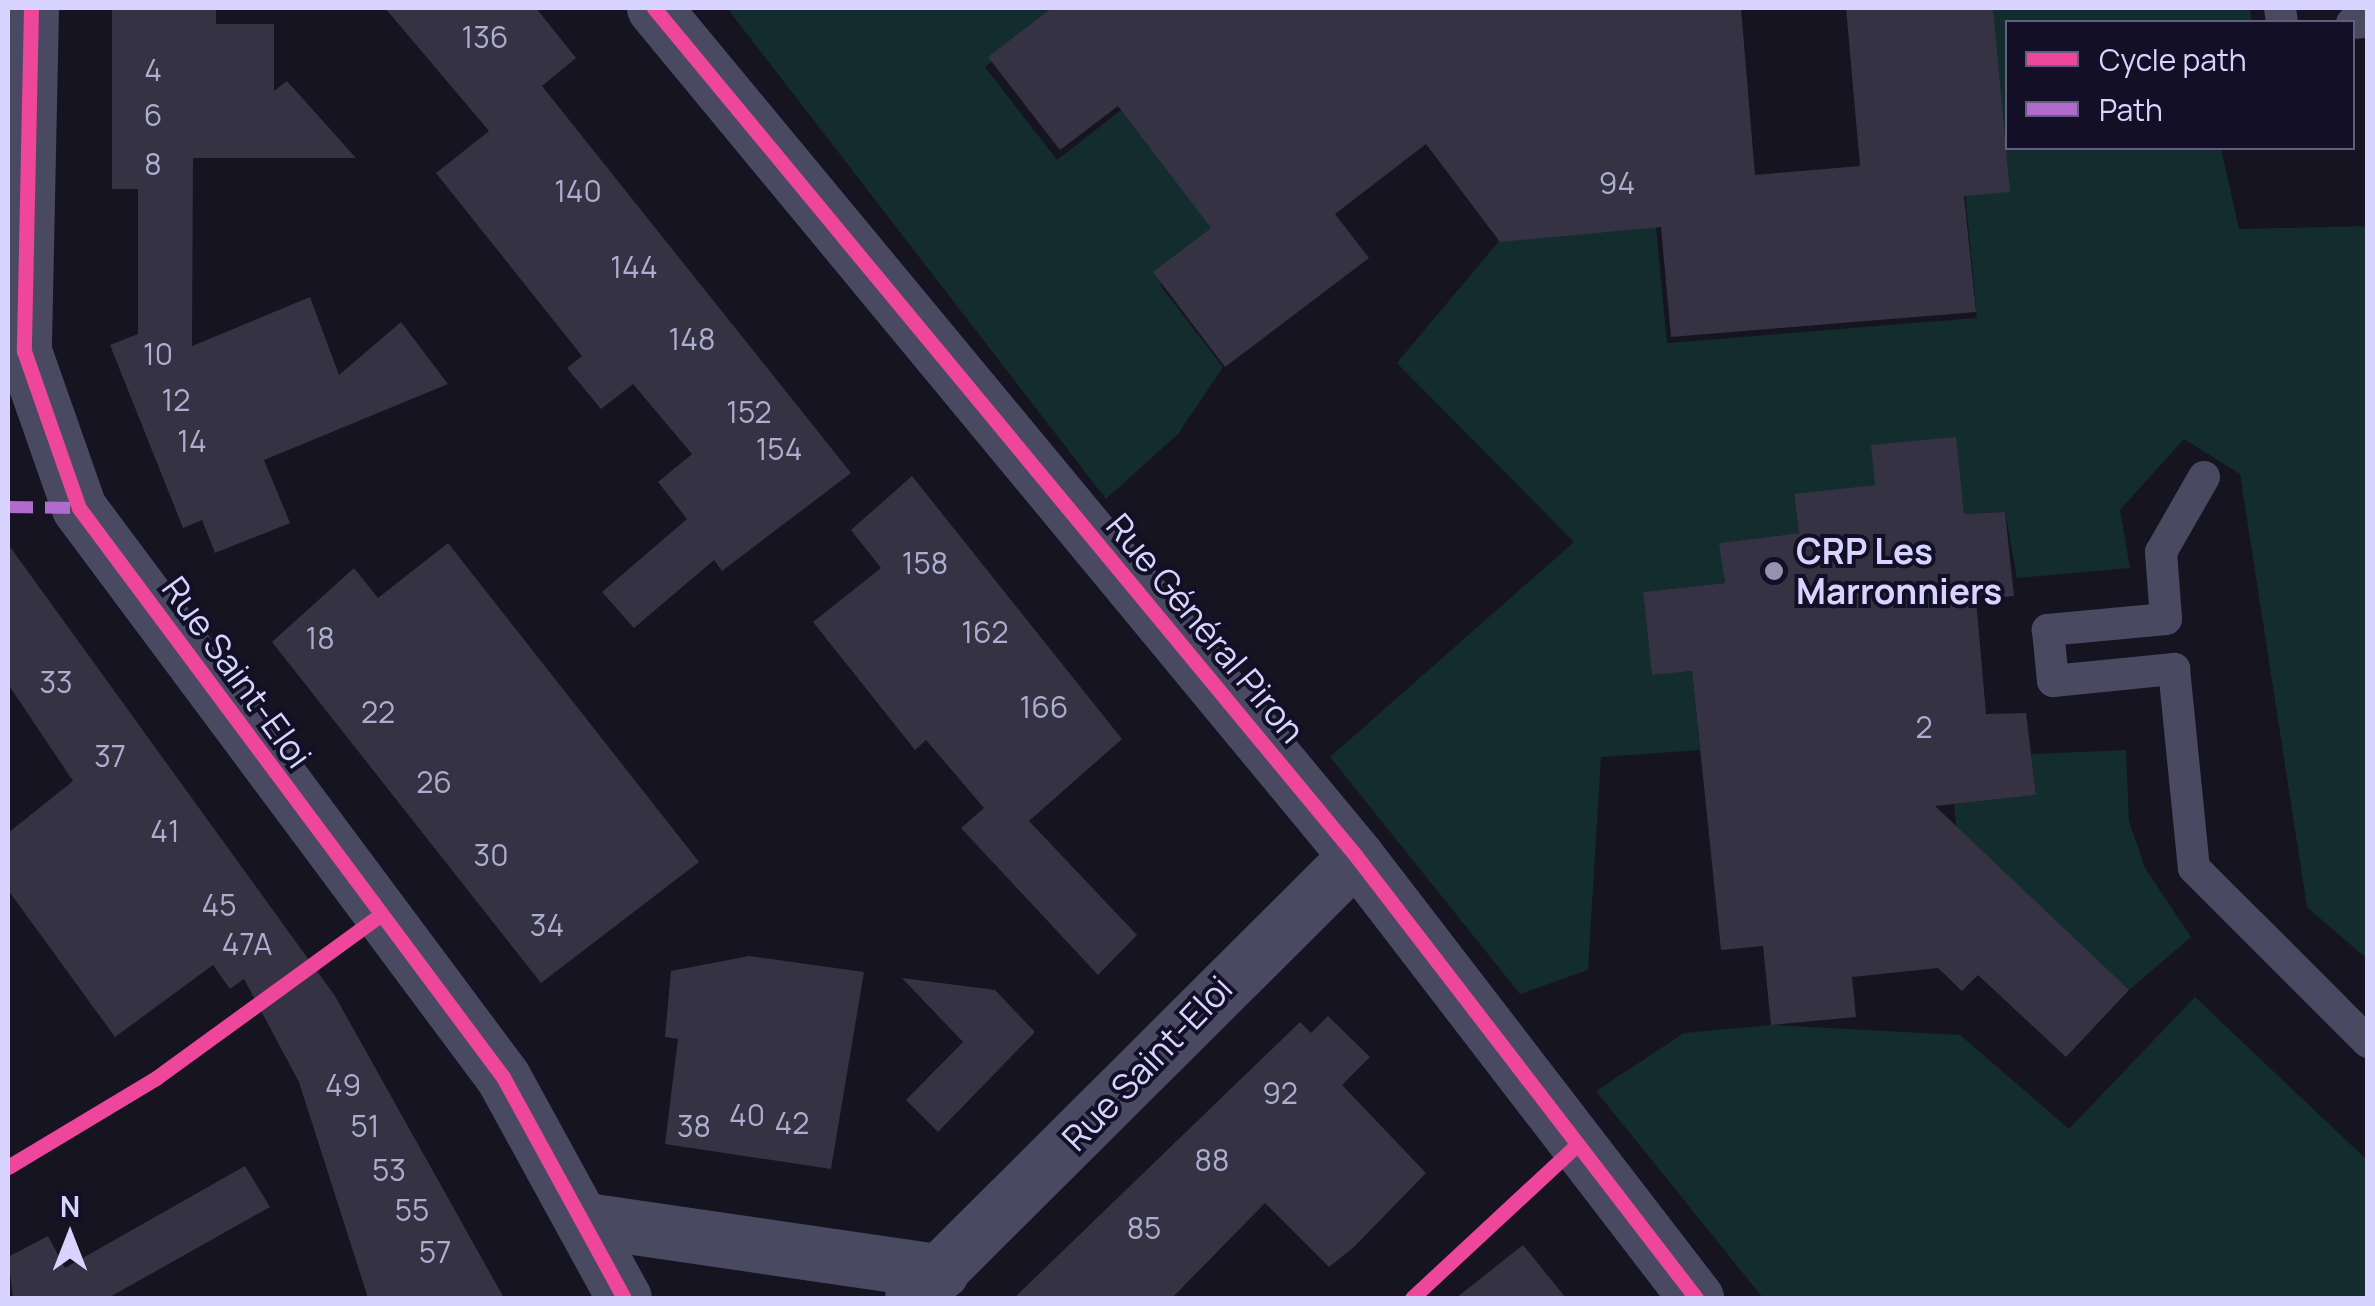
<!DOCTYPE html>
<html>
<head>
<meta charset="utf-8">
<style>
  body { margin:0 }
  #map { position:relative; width:2375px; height:1306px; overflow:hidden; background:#161421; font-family:Manrope,sans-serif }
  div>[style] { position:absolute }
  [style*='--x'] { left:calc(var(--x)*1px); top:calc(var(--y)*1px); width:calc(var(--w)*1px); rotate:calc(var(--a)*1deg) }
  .green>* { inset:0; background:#132c2d }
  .building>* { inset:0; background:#343243 }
  .service>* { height:32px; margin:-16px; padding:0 16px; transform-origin:16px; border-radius:16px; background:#4a4962 }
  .minor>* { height:55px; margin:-27.5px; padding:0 27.5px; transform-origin:27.5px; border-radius:27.5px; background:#4a4962 }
  .tertiary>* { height:55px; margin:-27.5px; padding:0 27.5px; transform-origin:27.5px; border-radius:27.5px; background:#4a4962 }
  .quiet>* { height:12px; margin-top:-6px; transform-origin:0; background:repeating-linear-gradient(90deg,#b06ccc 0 25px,transparent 0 37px) }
  .cycleway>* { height:15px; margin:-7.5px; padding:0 7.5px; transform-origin:7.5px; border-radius:7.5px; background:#ed469a }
  .dots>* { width:28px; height:28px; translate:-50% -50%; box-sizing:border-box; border:5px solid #130f26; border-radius:50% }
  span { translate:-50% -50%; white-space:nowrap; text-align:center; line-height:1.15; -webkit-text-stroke:8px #130f26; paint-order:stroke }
  .number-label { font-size:30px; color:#b0acd0 }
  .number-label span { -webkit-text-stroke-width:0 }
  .poi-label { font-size:35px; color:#d9d4ff; font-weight:700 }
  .left { translate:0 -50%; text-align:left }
  .street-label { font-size:35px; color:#d9d4ff }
  .frame { position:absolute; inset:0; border:10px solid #d9d4ff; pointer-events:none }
  .legend { position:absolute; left:2005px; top:20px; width:350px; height:130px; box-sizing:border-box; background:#130f26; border:2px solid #625e7d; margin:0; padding:12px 18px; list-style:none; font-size:30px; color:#d9d4ff }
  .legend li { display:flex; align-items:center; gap:20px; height:50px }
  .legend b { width:50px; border:2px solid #625e7d }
  .north { position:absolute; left:20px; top:1186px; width:100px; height:100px; -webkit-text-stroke:8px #130f26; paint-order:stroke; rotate:0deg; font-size:28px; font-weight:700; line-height:40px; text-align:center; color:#d9d4ff }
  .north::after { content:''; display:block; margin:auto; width:35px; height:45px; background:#d9d4ff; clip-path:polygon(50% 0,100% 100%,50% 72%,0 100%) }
</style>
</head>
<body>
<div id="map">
  <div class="green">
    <div style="clip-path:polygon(727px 8px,1062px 8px,985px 67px,1057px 160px,1125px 107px,1224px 236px,1160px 285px,1223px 367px,1178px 434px,1106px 499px)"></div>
    <div style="clip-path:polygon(1983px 8px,2250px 8px,2252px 22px,2008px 22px,2008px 148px,2221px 148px,2239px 229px,2367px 226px,2367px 959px,2307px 907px,2240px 474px,2184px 439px,2120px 510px,2130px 568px,2017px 578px,2005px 512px,1964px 514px,1955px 438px,1875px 485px,1794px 495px,1799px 533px,1720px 543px,1725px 583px,1643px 592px,1652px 674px,1692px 671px,1700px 750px,1601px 757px,1588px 970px,1520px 994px,1330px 757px,1574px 542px,1397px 363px,1499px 241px,1656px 226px,1667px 343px,1977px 318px,1965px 193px,2001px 188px)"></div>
    <div style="clip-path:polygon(2126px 750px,2129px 821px,2145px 868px,2191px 937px,2129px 990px,1958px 844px,1954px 804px,2036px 795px,2031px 754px)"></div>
    <div style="clip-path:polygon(2195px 997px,2367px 1160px,2367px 1298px,1763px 1298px,1596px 1091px,1684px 1033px,1771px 1025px,1960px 1035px,2069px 1129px)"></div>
  </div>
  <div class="building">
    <div style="clip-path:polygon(112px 8px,216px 9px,216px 24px,274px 24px,274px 91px,287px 81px,356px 158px,193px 158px,192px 346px,310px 297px,339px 375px,401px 322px,448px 384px,264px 460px,290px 523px,215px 553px,202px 520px,183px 528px,110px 345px,138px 334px,138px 189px,112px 189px)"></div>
    <div style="clip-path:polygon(385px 8px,536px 8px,576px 58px,542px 86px,851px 473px,722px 571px,714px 560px,634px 628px,602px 592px,687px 519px,658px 482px,692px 454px,633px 384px,601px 409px,567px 368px,582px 356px,436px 173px,489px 131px)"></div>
    <div style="clip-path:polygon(1052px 8px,1741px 8px,1755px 175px,1860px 166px,1846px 8px,1993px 8px,2010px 192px,1964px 196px,1976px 312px,1671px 337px,1661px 227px,1500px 242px,1426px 144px,1335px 214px,1369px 258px,1225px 367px,1153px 272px,1211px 228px,1118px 106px,1060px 150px,988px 57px)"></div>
    <div style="clip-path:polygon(1956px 437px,1964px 514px,2005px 512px,2014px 596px,1976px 600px,1986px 714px,2026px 713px,2036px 795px,1935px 806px,2129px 990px,2066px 1057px,1978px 975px,1962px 991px,1938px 968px,1852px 977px,1856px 1017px,1771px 1025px,1763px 946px,1721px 950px,1692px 671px,1652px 675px,1643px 592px,1725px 583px,1719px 543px,1799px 533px,1794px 494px,1875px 485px,1871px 445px)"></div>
    <div style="clip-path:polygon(912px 476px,1122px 739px,1029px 821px,1137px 935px,1098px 975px,961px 828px,984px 808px,926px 740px,915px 750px,813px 622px,881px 568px,851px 530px)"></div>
    <div style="clip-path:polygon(448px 543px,699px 862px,541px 983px,272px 642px,354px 568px,378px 598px)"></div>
    <div style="clip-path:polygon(8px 544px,335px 996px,504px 1298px,368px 1298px,299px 1082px,244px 979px,230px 989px,213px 965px,115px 1037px,8px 890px,8px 833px,73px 781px,8px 684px)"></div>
    <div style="clip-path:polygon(749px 956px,864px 972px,831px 1169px,665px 1144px,678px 1039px,665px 1037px,671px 971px)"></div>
    <div style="clip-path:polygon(902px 978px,995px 990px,1035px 1032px,938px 1132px,906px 1100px,963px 1042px)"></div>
    <div style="clip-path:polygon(1328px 1016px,1370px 1057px,1342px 1085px,1426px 1173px,1354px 1247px,1329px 1267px,1265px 1203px,1172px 1298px,1014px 1298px,1300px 1022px,1311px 1033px)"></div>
    <div style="clip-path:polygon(245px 1166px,270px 1207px,108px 1298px,13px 1298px,8px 1257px,48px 1236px,65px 1268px)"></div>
    <div style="clip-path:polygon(1523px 1245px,1566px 1298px,1456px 1298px)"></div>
  </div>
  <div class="service">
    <div style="--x:2280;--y:8;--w:14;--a:82"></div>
    <div style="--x:2352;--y:23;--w:16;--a:-4"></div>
    <div style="--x:2204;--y:477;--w:86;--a:119.8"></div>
    <div style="--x:2161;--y:552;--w:67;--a:85.7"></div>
    <div style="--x:2166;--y:619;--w:119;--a:174.7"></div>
    <div style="--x:2048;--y:630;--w:51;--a:84.4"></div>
    <div style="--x:2053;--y:681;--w:122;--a:-5.7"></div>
    <div style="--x:2174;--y:669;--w:200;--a:84.3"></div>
    <div style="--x:2194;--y:868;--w:246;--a:45"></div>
  </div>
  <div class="minor">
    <div style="--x:31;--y:8;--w:343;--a:91.2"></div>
    <div style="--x:24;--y:351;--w:166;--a:70.7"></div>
    <div style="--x:79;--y:508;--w:710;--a:53.31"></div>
    <div style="--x:503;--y:1077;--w:252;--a:61.3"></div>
    <div style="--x:586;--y:1220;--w:359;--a:8.3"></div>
    <div style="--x:912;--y:1298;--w:626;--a:-44.87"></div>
  </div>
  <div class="tertiary">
    <div style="--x:654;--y:8;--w:1101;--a:50.38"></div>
    <div style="--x:1356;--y:856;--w:558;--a:52.43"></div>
  </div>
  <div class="quiet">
    <div style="--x:8;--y:507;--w:71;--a:0.8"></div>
  </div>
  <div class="cycleway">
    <div style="--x:31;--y:8;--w:343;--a:91.2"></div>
    <div style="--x:24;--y:351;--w:166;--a:70.7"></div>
    <div style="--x:79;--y:508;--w:710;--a:53.31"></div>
    <div style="--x:503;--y:1077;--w:252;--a:61.3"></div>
    <div style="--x:654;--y:8;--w:1101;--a:50.38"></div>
    <div style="--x:1356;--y:856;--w:558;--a:52.43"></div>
    <div style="--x:8;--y:1167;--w:173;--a:-31"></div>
    <div style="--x:156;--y:1078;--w:276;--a:-36"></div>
    <div style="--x:1412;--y:1298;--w:226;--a:-42.9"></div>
  </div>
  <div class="dots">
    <div style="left:1774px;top:571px;background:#9591b1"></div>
  </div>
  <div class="number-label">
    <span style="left:485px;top:37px">136</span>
    <span style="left:153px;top:70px">4</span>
    <span style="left:153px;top:115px">6</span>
    <span style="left:153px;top:164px">8</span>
    <span style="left:1617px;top:183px">94</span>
    <span style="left:578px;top:191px">140</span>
    <span style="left:634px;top:267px">144</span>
    <span style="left:692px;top:339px">148</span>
    <span style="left:158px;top:354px">10</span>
    <span style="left:176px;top:400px">12</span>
    <span style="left:749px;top:412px">152</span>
    <span style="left:192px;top:441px">14</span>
    <span style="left:779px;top:449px">154</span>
    <span style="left:925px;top:563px">158</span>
    <span style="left:985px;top:632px">162</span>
    <span style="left:320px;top:638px">18</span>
    <span style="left:56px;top:682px">33</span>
    <span style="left:1044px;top:707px">166</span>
    <span style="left:378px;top:712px">22</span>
    <span style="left:1924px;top:727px">2</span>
    <span style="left:110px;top:756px">37</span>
    <span style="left:434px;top:782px">26</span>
    <span style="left:165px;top:831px">41</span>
    <span style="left:491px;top:855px">30</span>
    <span style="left:219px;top:905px">45</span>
    <span style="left:547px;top:925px">34</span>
    <span style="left:247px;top:944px">47A</span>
    <span style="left:343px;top:1085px">49</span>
    <span style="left:1280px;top:1093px">92</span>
    <span style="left:747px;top:1115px">40</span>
    <span style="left:792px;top:1123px">42</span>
    <span style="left:365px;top:1126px">51</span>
    <span style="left:694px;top:1126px">38</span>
    <span style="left:1212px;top:1160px">88</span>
    <span style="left:389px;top:1170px">53</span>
    <span style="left:412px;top:1210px">55</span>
    <span style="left:1144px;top:1228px">85</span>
    <span style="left:435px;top:1252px">57</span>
  </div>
  <div class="poi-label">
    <span class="left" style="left:1796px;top:571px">CRP Les<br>Marronniers</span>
  </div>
  <div class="street-label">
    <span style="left:1206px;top:628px;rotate:50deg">Rue Général Piron</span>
    <span style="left:237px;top:672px;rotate:54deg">Rue Saint-Eloi</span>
    <span style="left:1147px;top:1063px;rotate:-46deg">Rue Saint-Eloi</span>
  </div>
  <div class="frame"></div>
  <ul class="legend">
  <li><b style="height:12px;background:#ed469a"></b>Cycle path</li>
  <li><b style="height:12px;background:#b06ccc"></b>Path</li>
  </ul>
  <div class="north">N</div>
</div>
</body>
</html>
